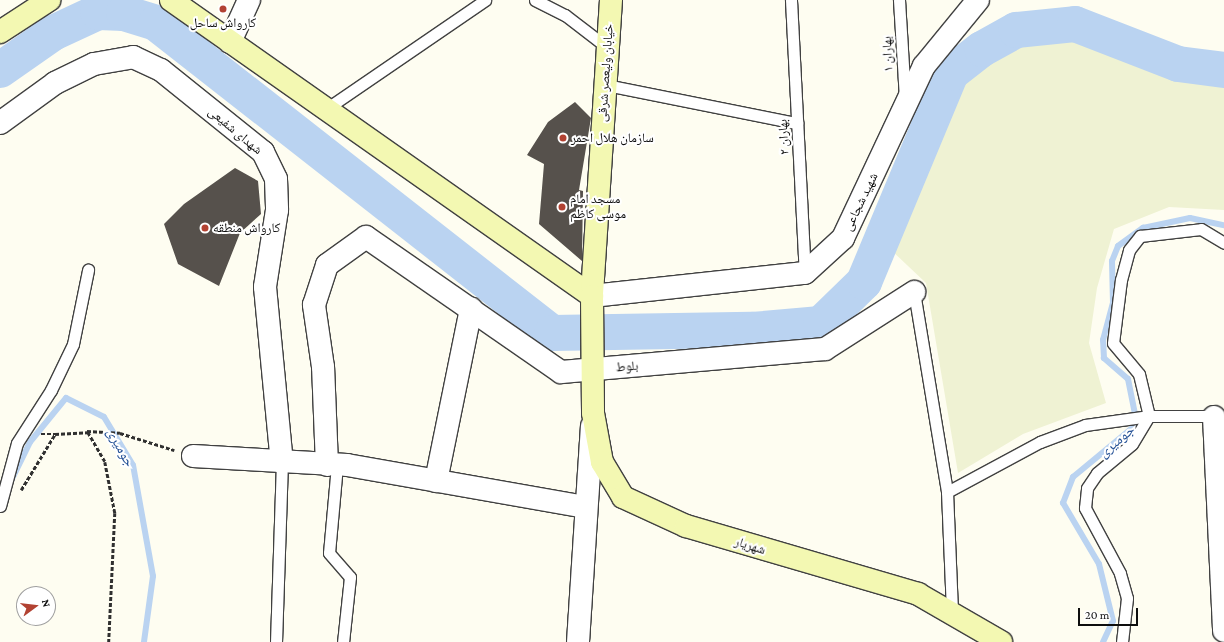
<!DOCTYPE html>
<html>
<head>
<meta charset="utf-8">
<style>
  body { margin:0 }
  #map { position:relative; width:1224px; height:642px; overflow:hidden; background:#fefdf1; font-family:"Crimson Pro","Noto Naskh Arabic",serif }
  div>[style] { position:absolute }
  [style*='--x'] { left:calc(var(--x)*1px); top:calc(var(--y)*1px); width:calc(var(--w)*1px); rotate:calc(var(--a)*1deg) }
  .farmland>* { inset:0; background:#eff2d3 }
  .stream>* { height:6px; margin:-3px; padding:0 3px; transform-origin:3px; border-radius:3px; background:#bad3f1 }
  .river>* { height:36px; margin:-18px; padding:0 18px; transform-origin:18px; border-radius:18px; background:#bad3f1 }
  .building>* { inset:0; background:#56514c }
  .path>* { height:2.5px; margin-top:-1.25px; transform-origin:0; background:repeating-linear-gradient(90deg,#303030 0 4px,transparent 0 6px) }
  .roads { filter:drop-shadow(1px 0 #414141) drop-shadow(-1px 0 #414141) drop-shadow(0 1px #414141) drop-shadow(0 -1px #414141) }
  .lane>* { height:11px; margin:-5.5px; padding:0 5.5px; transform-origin:5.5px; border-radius:5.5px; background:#fff }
  .street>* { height:22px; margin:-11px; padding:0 11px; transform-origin:11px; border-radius:11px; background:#fff }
  .secondary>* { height:22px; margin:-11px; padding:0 11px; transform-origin:11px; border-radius:11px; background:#f3f8b2 }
  .dots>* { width:11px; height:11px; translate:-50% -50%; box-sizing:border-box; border:2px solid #fff; border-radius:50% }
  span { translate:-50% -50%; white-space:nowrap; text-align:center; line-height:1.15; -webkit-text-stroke:4px #fff; paint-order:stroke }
  .poi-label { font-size:13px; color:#0e0e0e }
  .left { translate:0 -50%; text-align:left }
  .street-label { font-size:13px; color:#0e0e0e }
  .water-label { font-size:14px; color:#224f95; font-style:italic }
  .north { position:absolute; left:16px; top:586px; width:40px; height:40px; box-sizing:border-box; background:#fff; border:1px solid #9f9f9f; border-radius:50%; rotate:75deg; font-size:11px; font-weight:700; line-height:16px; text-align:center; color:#0e0e0e }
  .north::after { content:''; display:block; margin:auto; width:14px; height:18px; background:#b24232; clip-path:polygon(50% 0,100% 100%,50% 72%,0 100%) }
  .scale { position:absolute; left:1078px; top:608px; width:60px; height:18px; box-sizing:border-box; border:2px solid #0e0e0e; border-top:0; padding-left:5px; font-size:12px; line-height:14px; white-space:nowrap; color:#0e0e0e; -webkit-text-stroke:3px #fff; paint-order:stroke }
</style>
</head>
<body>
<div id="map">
  <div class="farmland">
    <div style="clip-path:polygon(1075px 34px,1139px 65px,1193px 79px,1224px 80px,1224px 210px,1169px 207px,1114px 229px,1097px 288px,1089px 343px,1106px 403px,1023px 434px,958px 473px,926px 283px,889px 248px,956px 84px,993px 56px,1031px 36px)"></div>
  </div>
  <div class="stream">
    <div style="--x:11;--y:481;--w:43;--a:-64"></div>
    <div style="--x:30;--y:442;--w:57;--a:-50.7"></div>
    <div style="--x:66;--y:398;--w:42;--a:26.6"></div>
    <div style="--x:104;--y:417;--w:56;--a:58.9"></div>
    <div style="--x:133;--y:465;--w:113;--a:79.8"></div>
    <div style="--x:153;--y:576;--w:67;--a:97.8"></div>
    <div style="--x:1103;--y:642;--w:23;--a:-65"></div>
    <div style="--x:1113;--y:621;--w:59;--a:-103.8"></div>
    <div style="--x:1099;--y:564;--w:71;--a:-120.5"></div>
    <div style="--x:1063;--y:503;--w:28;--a:-69"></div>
    <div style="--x:1073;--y:477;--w:83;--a:-39.6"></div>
    <div style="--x:1137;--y:424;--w:46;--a:-101.3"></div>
    <div style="--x:1128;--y:379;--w:32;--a:-139"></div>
    <div style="--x:1104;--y:358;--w:18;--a:-93"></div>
    <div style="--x:1103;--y:340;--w:38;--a:-75"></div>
    <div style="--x:1113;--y:303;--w:42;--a:-91.4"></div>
    <div style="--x:1112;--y:261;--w:16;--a:-68"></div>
    <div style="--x:1118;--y:246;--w:31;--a:-36"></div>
    <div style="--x:1143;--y:228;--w:48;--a:-12"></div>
    <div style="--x:1190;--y:218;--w:35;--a:12"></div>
  </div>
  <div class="river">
    <div style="--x:0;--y:70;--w:65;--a:-34.9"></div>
    <div style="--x:53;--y:33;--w:50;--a:-25"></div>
    <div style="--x:98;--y:12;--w:26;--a:2"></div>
    <div style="--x:124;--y:13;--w:34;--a:17"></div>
    <div style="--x:156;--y:23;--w:503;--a:38.05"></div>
    <div style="--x:552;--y:333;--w:200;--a:-0.9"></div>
    <div style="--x:752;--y:330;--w:69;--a:-5"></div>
    <div style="--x:821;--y:324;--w:60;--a:-44.3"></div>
    <div style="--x:864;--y:282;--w:226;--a:-67.4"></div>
    <div style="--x:951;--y:73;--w:39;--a:-38"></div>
    <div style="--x:982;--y:49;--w:39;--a:-29"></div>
    <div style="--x:1016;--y:30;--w:59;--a:-5.8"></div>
    <div style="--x:1075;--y:24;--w:110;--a:21.2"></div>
    <div style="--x:1178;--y:64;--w:46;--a:7.4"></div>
  </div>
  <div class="building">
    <div style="clip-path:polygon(575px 102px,591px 118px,579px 190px,583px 191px,582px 261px,539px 224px,544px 164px,527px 155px,548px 122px)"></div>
    <div style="clip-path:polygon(235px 168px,258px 181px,261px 214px,240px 233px,219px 286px,178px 264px,164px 224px,184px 204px)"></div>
  </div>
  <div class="path">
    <div style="--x:87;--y:431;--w:33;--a:3"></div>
    <div style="--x:120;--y:433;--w:57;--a:17.5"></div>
    <div style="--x:41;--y:434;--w:15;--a:0"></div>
    <div style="--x:21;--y:490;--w:66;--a:-58.7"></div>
    <div style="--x:55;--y:434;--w:33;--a:-3"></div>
    <div style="--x:88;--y:432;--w:34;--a:60"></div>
    <div style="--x:105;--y:462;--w:52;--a:78.9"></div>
    <div style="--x:115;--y:513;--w:129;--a:92.7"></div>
  </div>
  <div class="roads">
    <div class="lane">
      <div style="--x:535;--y:0;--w:34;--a:27"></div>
      <div style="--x:565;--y:15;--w:54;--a:37.5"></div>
      <div style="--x:791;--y:0;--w:273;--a:87.1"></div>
      <div style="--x:899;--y:0;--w:99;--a:86.5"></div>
      <div style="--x:606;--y:85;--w:195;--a:11.3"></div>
      <div style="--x:326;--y:109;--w:193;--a:-34.4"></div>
      <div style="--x:914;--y:292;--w:203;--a:80.6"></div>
      <div style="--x:337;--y:465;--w:88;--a:95.2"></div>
      <div style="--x:329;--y:553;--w:32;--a:49"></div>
      <div style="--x:350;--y:577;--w:65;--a:96.1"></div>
      <div style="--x:0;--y:506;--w:65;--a:-74.9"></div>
      <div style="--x:17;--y:443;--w:63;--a:-57.3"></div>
      <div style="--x:51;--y:390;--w:51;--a:-64.4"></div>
      <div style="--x:73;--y:344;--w:76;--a:-78.5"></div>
      <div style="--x:952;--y:611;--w:119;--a:-92.4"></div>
      <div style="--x:947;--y:492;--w:106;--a:-28.3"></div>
      <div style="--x:1040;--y:442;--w:48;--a:-20.7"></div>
      <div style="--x:1085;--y:425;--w:65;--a:-8"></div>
      <div style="--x:1149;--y:416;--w:68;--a:0"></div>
      <div style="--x:276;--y:642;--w:180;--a:-88.1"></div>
      <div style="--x:1122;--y:642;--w:44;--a:-83.5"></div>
      <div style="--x:1127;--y:598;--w:26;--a:-106"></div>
      <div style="--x:1120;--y:573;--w:74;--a:-118.3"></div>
      <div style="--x:1085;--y:508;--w:20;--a:-84"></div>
      <div style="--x:1087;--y:488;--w:18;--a:-56"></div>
      <div style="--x:1097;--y:473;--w:45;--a:-39.6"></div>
      <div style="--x:1132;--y:444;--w:33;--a:-59"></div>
      <div style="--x:1149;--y:416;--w:43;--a:-103.4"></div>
      <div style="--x:1139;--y:374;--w:40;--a:-130"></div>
      <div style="--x:1113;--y:343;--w:64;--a:-82.8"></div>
      <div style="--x:1121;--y:280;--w:31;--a:-75"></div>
      <div style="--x:1129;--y:250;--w:18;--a:-52"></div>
      <div style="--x:1140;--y:236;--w:61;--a:-6.5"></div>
      <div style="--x:1201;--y:229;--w:27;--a:31"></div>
    </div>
    <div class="street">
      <div style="--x:230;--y:42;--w:46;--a:-65.7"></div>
      <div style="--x:0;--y:123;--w:68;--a:-36"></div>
      <div style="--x:55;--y:83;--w:43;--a:-26"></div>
      <div style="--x:94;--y:64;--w:40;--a:-10"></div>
      <div style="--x:133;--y:57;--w:31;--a:25"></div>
      <div style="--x:161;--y:70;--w:131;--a:38.8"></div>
      <div style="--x:263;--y:152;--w:30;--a:64"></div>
      <div style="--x:276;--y:179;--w:31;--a:88"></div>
      <div style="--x:277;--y:210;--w:78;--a:98.9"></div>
      <div style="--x:265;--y:287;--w:176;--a:84.5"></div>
      <div style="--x:592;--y:296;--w:214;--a:-6.2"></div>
      <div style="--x:805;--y:273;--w:52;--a:-42.6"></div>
      <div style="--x:843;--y:238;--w:190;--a:-64.8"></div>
      <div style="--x:924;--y:66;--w:85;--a:-50.7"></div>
      <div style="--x:1214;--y:417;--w:214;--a:87.3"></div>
      <div style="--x:193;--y:456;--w:154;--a:3.3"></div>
      <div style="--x:347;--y:465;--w:242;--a:10"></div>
      <div style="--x:327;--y:465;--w:98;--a:-92.3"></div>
      <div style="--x:323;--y:367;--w:63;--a:-98.3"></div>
      <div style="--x:314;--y:305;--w:42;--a:-72"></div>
      <div style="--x:327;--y:265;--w:48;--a:-35.7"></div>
      <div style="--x:366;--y:237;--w:237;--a:34.7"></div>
      <div style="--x:561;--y:372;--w:265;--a:-5"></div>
      <div style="--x:825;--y:349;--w:106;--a:-32.6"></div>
      <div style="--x:436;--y:481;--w:176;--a:-78.5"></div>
      <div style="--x:578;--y:642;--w:216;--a:-86.3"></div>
    </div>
    <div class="secondary">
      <div style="--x:171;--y:0;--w:515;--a:35.11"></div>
      <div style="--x:611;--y:0;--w:297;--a:93.7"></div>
      <div style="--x:592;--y:296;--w:117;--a:89.5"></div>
      <div style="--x:593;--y:413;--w:50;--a:79.6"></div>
      <div style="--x:602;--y:462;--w:41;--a:59"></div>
      <div style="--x:623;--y:497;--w:69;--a:24.7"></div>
      <div style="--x:686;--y:526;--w:242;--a:16.3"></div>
      <div style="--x:918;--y:594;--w:96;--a:30"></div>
      <div style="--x:0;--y:32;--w:59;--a:-33.1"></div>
    </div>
  </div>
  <div class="dots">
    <div style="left:223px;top:9px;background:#b24232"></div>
    <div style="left:563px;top:138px;background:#b24232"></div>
    <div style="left:562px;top:207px;background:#b24232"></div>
    <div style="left:205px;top:228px;background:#b24232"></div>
  </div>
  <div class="poi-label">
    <span style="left:223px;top:23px">کارواش ساحل</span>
    <span class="left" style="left:571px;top:138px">سازمان هلال احمر</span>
    <span class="left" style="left:570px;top:207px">مسجد امام<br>موسی کاظم</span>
    <span class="left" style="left:213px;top:228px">کارواش منطقه</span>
  </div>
  <div class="street-label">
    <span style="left:888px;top:54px;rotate:-93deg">بهاران ۱</span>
    <span style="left:606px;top:73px;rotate:-86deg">خیابان ولیعصر شرقی</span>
    <span style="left:235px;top:131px;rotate:40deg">شهدای شفیعی</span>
    <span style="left:784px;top:137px;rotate:-93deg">بهاران ۲</span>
    <span style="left:861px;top:202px;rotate:-64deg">شهید شجاعی</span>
    <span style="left:627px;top:367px;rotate:-5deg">بلوط</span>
    <span style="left:750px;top:546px;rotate:18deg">شهریار</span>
  </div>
  <div class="water-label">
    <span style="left:1116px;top:441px;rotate:-40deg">جومیری</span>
    <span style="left:121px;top:447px;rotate:61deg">جومیری</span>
  </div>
  <div class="north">N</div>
  <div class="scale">20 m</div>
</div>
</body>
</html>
